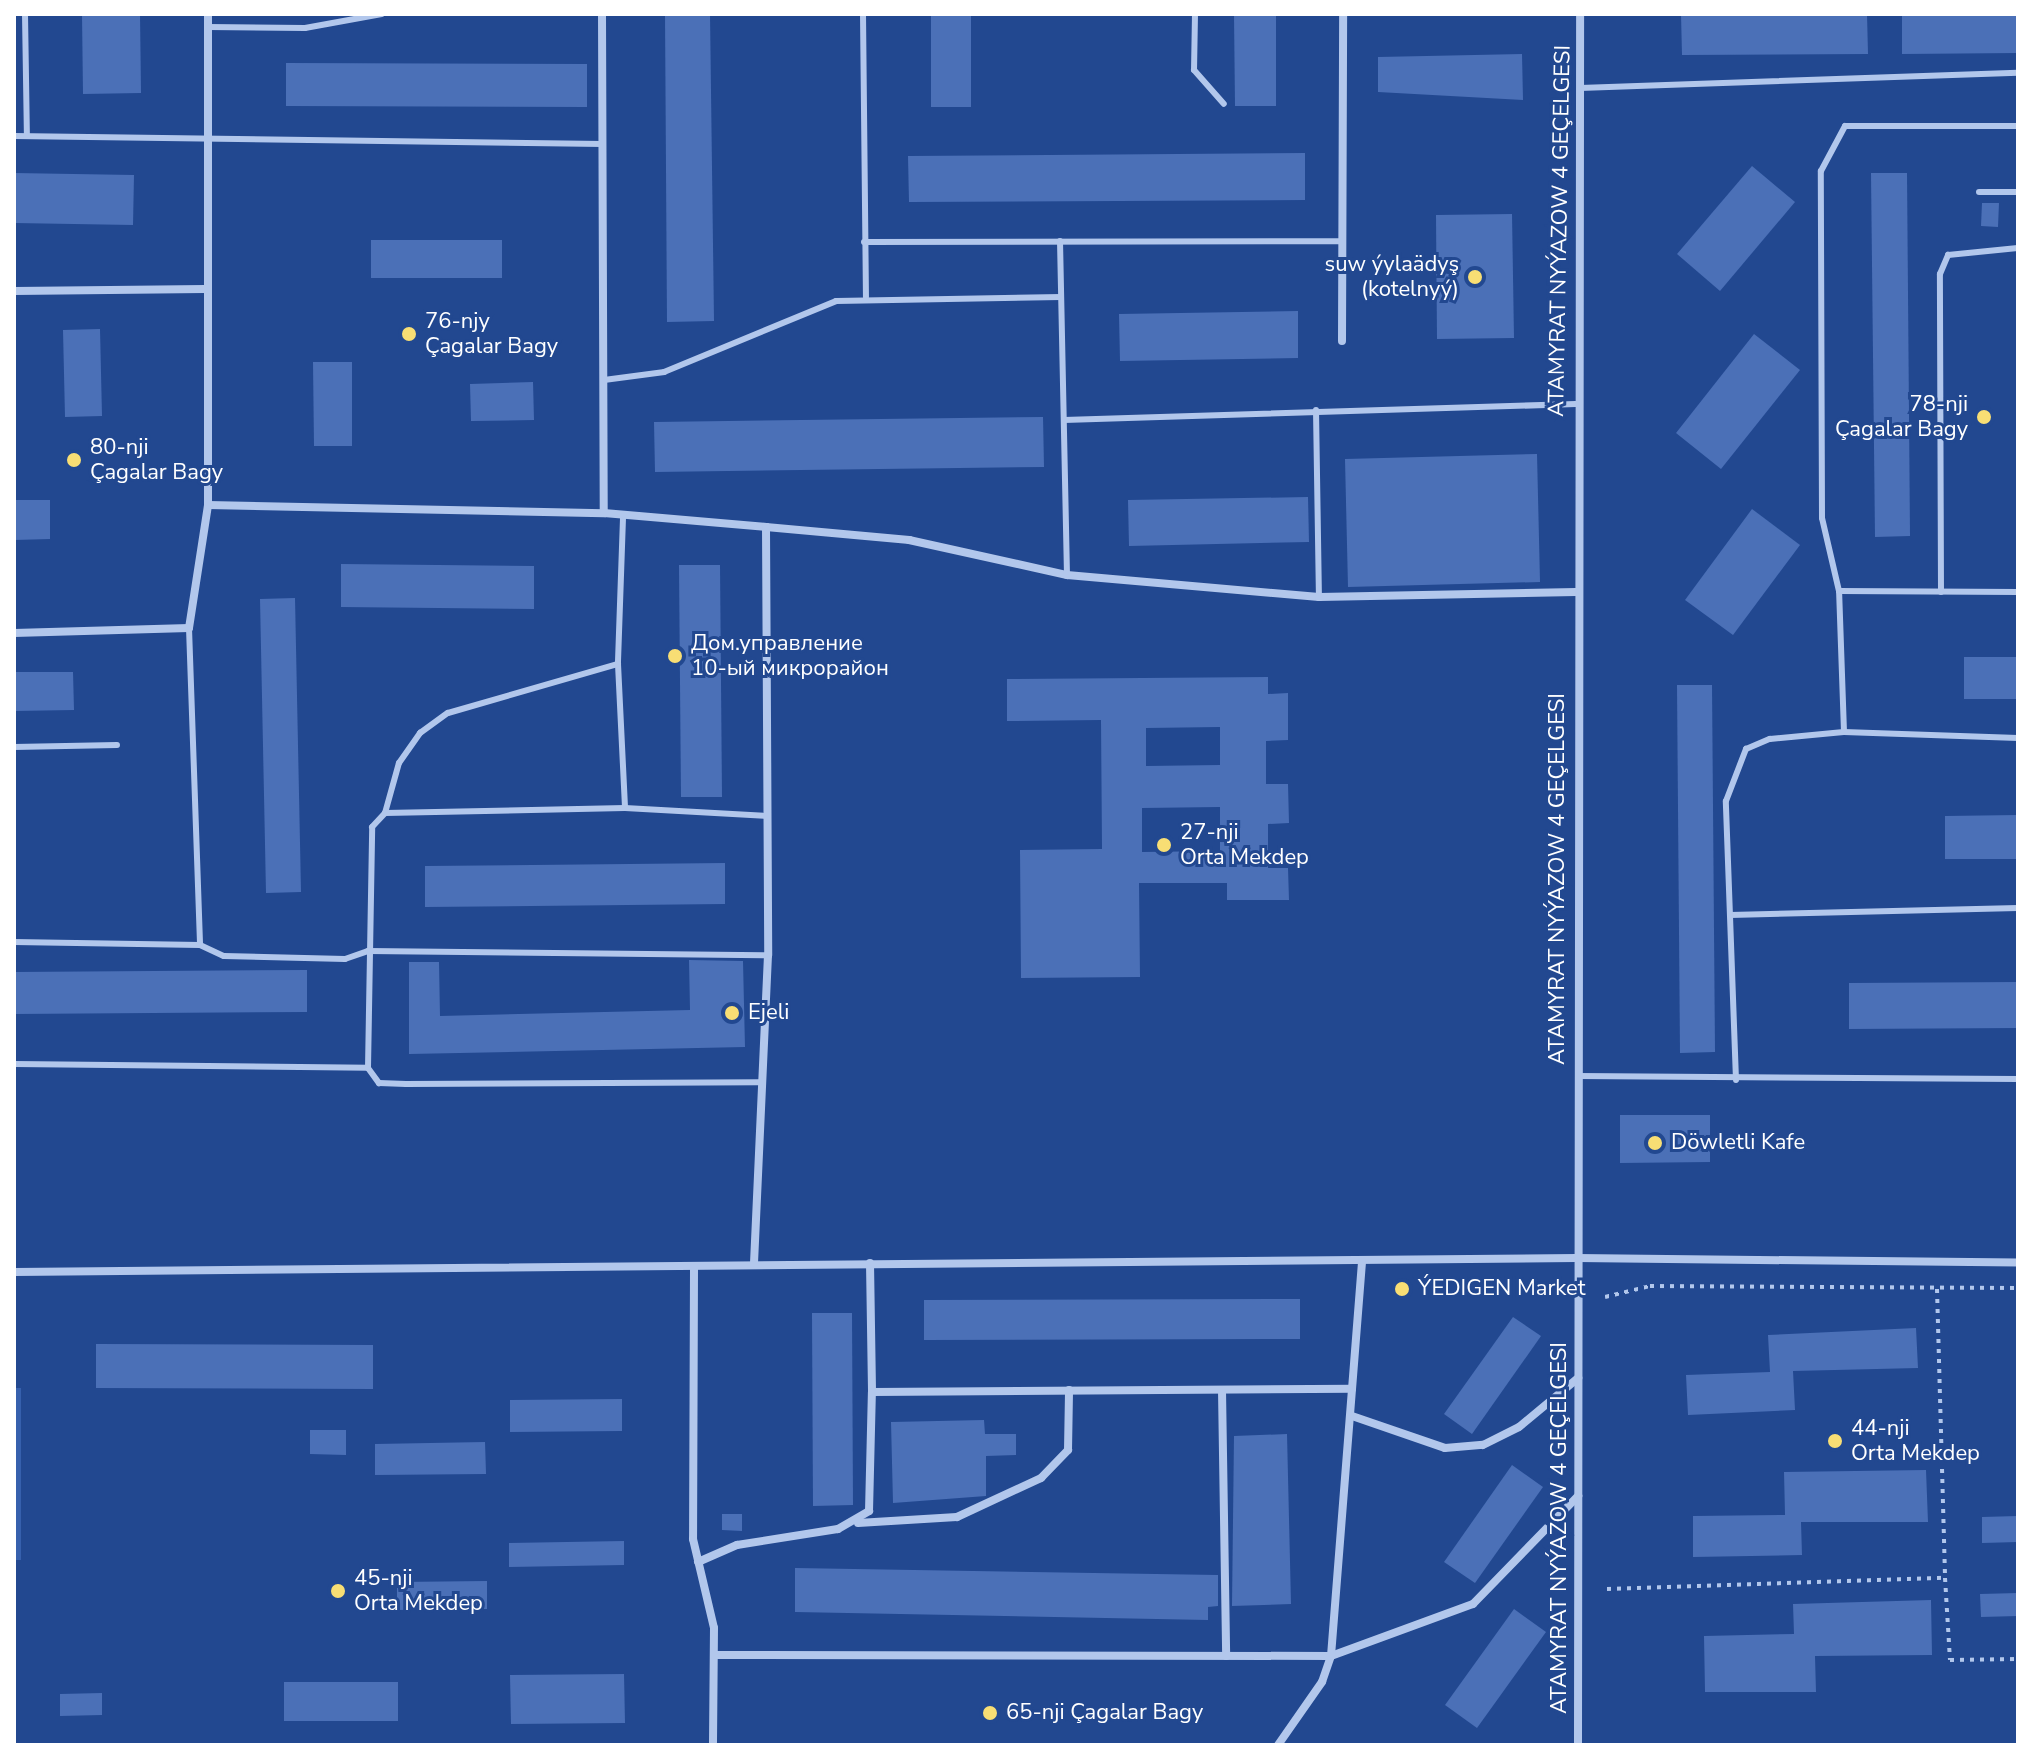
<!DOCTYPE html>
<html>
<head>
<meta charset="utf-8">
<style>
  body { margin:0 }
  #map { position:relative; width:2032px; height:1759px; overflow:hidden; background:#224890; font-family:"Nunito Sans",sans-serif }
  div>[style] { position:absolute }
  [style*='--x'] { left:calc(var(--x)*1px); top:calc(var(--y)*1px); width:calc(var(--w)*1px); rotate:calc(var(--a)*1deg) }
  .green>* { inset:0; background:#3660ad }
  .building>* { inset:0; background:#4b70b7 }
  .path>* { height:4px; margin-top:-2px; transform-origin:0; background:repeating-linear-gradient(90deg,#b2c7ec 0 4px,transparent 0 10px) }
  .lane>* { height:6px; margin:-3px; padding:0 3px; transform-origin:3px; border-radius:3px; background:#b2c7ec }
  .street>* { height:8px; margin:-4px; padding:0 4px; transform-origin:4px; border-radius:4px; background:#b2c7ec }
  .dots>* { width:22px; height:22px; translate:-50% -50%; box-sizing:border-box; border:4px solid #224890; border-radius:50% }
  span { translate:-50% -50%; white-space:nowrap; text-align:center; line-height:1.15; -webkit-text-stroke:6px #224890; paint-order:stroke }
  .street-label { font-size:22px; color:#fff }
  .poi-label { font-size:22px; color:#fff }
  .right { translate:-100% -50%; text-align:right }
  .left { translate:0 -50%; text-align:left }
  .frame { position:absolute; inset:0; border:16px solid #fff; pointer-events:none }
</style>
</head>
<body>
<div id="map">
  <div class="green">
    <div style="clip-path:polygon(14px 1388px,21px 1388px,21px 1560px,14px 1560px)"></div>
  </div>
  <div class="building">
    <div style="clip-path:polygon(82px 14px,140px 14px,141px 93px,83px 94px)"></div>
    <div style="clip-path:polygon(665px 14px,710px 14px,714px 321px,667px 322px)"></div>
    <div style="clip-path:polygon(931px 14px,971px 14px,971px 107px,931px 107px)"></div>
    <div style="clip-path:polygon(1234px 14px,1276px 14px,1276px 106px,1235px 106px)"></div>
    <div style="clip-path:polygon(1681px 14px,1867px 14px,1868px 54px,1682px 55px)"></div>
    <div style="clip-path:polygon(1902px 14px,2018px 14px,2018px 53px,1902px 54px)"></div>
    <div style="clip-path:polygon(1522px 54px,1523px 100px,1378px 92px,1378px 57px)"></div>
    <div style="clip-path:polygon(286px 63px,587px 64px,587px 107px,286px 106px)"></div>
    <div style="clip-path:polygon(1305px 153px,1305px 200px,909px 202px,908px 156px)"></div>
    <div style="clip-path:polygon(1752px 166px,1795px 202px,1720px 291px,1677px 254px)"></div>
    <div style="clip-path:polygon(14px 173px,134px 175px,133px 225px,14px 223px)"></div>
    <div style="clip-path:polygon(1871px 173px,1907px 173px,1910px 536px,1875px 537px)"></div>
    <div style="clip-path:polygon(1982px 203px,1999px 203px,1998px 227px,1981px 226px)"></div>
    <div style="clip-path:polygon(1512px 214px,1514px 338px,1437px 339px,1436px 215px)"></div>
    <div style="clip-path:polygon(371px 240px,502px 240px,502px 278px,371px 278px)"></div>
    <div style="clip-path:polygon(1298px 311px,1298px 358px,1120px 361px,1119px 314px)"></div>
    <div style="clip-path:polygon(100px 329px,102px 416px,65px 417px,63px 330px)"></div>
    <div style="clip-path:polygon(1754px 334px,1800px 370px,1721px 469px,1676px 433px)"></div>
    <div style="clip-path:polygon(313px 362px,352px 362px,352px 446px,314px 446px)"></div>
    <div style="clip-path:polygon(533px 382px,534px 420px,471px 421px,470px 384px)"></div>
    <div style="clip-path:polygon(1043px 417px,1044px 467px,655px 472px,654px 422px)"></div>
    <div style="clip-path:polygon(1537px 454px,1540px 582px,1348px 587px,1345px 459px)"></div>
    <div style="clip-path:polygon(1308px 497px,1309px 542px,1129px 546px,1128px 500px)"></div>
    <div style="clip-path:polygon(14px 500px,50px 500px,50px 539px,14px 540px)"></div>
    <div style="clip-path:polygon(1752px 509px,1800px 545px,1733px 635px,1685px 600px)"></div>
    <div style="clip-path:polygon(341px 564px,534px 566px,534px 609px,341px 607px)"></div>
    <div style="clip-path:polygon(679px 565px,720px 565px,722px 797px,681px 797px)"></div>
    <div style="clip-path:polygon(295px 598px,301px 892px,266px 893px,260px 599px)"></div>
    <div style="clip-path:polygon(1964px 657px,2018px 657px,2018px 699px,1964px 699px)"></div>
    <div style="clip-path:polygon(14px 672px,73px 672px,74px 710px,14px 711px)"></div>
    <div style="clip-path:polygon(evenodd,1268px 677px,1268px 694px,1288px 693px,1288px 740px,1266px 741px,1266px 784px,1288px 784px,1289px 823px,1268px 824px,1268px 868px,1288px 868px,1289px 900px,1227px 900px,1227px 883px,1139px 883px,1140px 977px,1021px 978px,1020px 850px,1102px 849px,1101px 720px,1007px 721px,1007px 679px,1268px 677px,1220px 727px,1220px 765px,1146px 766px,1146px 728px,1220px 727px,1268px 677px,1220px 807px,1220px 851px,1142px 852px,1142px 808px,1220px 807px)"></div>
    <div style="clip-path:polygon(1677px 685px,1712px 685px,1715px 1052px,1680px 1053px)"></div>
    <div style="clip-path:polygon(2018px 815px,2018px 859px,1945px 859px,1945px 816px)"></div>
    <div style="clip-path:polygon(725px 863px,725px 904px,425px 907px,425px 866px)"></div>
    <div style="clip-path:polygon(689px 960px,743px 961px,745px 1047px,409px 1054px,409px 962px,439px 962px,440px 1016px,690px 1010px)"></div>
    <div style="clip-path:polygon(307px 970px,307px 1012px,14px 1014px,14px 972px)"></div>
    <div style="clip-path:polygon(2018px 982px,2018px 1028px,1849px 1029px,1849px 983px)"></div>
    <div style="clip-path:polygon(1620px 1115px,1710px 1115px,1710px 1162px,1620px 1163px)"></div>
    <div style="clip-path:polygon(1300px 1299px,1300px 1339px,924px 1340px,924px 1300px)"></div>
    <div style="clip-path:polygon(812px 1313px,852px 1313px,853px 1505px,813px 1506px)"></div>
    <div style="clip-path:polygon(1513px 1317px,1541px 1336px,1472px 1434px,1444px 1414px)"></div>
    <div style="clip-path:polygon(1916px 1328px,1918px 1368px,1793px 1371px,1795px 1410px,1688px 1415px,1686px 1375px,1770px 1372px,1768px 1335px)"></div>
    <div style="clip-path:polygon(96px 1344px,373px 1345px,373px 1389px,96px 1388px)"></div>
    <div style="clip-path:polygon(622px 1399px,622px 1431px,510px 1432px,510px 1400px)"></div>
    <div style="clip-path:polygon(984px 1420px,985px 1434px,1016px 1434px,1016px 1455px,986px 1456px,986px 1496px,893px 1503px,891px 1422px)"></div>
    <div style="clip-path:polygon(310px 1430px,346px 1430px,346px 1455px,310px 1454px)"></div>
    <div style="clip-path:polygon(1287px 1434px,1291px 1604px,1232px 1606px,1234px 1436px)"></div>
    <div style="clip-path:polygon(485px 1442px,486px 1474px,375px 1475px,375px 1444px)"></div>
    <div style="clip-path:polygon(1512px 1465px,1543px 1487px,1475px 1583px,1444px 1562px)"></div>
    <div style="clip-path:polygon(1926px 1470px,1928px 1522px,1801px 1522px,1802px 1555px,1693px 1557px,1693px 1516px,1785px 1515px,1784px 1472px)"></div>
    <div style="clip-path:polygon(722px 1514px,742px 1514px,742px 1531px,722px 1530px)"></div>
    <div style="clip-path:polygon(2018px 1516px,2018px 1542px,1982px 1543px,1982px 1517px)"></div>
    <div style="clip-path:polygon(624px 1541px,624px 1565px,509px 1567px,509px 1543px)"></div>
    <div style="clip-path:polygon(795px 1568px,1218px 1575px,1218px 1606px,1208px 1607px,1208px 1620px,795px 1612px)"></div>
    <div style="clip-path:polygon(487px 1581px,487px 1609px,397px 1610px,397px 1582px)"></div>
    <div style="clip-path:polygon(2018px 1593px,2018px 1616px,1981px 1617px,1980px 1594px)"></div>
    <div style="clip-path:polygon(1931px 1600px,1932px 1655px,1815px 1656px,1816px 1692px,1705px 1692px,1704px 1636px,1794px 1634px,1793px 1604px)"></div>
    <div style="clip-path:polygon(1514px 1609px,1546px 1632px,1477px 1728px,1445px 1705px)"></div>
    <div style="clip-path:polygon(624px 1674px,625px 1723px,511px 1724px,510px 1675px)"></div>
    <div style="clip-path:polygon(284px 1682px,398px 1682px,398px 1721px,284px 1721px)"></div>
    <div style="clip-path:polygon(102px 1693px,102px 1715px,60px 1716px,60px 1694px)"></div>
  </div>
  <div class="path">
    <div style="--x:1937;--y:1289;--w:289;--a:88.4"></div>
    <div style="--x:1605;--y:1297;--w:46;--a:-13.7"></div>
    <div style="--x:1650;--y:1286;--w:368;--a:0.3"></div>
    <div style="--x:1607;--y:1589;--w:338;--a:-1.9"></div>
    <div style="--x:1945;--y:1578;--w:82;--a:86.5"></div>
    <div style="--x:1950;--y:1660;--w:68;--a:-0.8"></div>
  </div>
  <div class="lane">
    <div style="--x:25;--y:14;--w:122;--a:89.1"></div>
    <div style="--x:863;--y:14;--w:283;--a:89.4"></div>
    <div style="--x:1195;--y:14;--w:56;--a:91"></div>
    <div style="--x:1194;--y:70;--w:45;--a:48.6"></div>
    <div style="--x:208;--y:27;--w:97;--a:0.6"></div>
    <div style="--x:305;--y:28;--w:78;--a:-10.3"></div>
    <div style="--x:1580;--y:88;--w:438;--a:-2"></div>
    <div style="--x:14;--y:136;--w:589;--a:0.78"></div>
    <div style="--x:1979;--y:192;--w:39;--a:0"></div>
    <div style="--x:1060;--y:241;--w:334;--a:88.8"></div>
    <div style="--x:864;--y:242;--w:478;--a:-0.1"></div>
    <div style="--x:604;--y:380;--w:61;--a:-7.6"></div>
    <div style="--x:664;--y:372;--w:186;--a:-22.4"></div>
    <div style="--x:836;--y:301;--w:225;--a:-1"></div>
    <div style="--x:1316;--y:410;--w:187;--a:89.1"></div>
    <div style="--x:1064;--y:420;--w:512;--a:-1.79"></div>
    <div style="--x:623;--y:518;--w:146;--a:92"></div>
    <div style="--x:618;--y:664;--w:144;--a:87.2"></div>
    <div style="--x:1839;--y:591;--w:179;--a:0.3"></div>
    <div style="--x:1941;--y:592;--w:318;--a:-90.2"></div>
    <div style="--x:1940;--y:274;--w:21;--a:-67"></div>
    <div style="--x:1948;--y:255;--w:70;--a:-5.7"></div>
    <div style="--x:189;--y:628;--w:317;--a:88"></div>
    <div style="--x:1844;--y:732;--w:141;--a:-92"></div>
    <div style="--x:1839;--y:591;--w:75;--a:-103.1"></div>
    <div style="--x:1822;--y:518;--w:347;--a:-90.2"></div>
    <div style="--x:1821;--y:171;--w:51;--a:-61.9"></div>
    <div style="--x:1845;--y:126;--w:173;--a:0"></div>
    <div style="--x:14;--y:747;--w:103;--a:-1.1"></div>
    <div style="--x:385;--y:813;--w:52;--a:-74.4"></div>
    <div style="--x:399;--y:763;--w:37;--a:-55"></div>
    <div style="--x:420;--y:733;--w:34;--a:-36"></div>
    <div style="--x:448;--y:713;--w:177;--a:-16.1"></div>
    <div style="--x:1730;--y:915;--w:288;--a:-1.4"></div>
    <div style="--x:14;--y:942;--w:186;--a:0.9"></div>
    <div style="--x:200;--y:945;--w:26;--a:25"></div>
    <div style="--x:224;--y:956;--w:121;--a:1.4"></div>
    <div style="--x:345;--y:959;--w:24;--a:-19"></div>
    <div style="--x:368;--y:951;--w:400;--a:0.6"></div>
    <div style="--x:14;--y:1064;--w:354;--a:0.6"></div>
    <div style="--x:368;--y:1068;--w:19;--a:54"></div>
    <div style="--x:379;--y:1083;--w:27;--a:2"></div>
    <div style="--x:406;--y:1084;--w:353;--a:-0.3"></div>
    <div style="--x:368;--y:1068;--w:241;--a:-89"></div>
    <div style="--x:372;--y:827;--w:19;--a:-47"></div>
    <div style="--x:385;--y:813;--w:240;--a:-1.2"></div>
    <div style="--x:625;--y:808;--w:141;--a:3.2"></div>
    <div style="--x:1578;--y:1076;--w:440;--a:0.4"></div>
    <div style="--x:1736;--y:1080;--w:279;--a:-92.1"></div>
    <div style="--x:1726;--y:801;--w:56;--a:-69"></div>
    <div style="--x:1746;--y:749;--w:26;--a:-23"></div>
    <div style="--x:1770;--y:739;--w:74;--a:-5.4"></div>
    <div style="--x:1844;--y:732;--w:174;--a:2"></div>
  </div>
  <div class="street">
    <div style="--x:602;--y:14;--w:499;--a:89.8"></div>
    <div style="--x:14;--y:291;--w:191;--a:-0.6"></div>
    <div style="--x:1342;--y:341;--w:327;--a:-89.8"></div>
    <div style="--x:208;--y:505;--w:396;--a:1.2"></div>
    <div style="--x:604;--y:513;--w:163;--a:4.9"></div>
    <div style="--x:766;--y:527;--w:428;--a:89.7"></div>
    <div style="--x:768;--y:955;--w:308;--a:92.6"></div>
    <div style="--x:766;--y:527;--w:144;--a:5.2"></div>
    <div style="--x:909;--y:540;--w:162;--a:12.5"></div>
    <div style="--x:1067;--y:575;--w:253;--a:5"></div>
    <div style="--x:1319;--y:597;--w:257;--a:-1.1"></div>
    <div style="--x:14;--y:633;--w:175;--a:-1.6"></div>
    <div style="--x:189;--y:628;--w:124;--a:-81.2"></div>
    <div style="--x:208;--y:505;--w:491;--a:-90"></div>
    <div style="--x:870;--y:1263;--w:129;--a:89.1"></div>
    <div style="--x:872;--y:1392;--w:480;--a:-0.4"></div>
    <div style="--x:694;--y:1269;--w:270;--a:90.2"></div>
    <div style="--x:693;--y:1539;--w:91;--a:76.7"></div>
    <div style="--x:714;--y:1628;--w:117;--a:90.5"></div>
    <div style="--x:14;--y:1272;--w:1563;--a:-0.51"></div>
    <div style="--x:1577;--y:1258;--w:441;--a:0.6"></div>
    <div style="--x:1222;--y:1390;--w:266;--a:89.1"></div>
    <div style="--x:1352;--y:1416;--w:98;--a:19"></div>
    <div style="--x:1445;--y:1448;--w:38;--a:-5"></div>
    <div style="--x:1483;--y:1445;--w:40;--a:-26.6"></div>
    <div style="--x:1519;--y:1427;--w:77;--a:-39.7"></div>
    <div style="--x:858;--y:1523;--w:99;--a:-3.5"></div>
    <div style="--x:957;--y:1517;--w:93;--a:-24.9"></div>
    <div style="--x:1041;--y:1478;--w:39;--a:-46"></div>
    <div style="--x:1068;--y:1450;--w:60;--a:-89"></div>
    <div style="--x:698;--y:1562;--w:43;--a:-23.6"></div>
    <div style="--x:737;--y:1545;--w:102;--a:-9"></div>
    <div style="--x:838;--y:1529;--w:36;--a:-30"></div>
    <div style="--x:869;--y:1511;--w:119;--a:-88.6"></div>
    <div style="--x:714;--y:1655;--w:617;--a:0.09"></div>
    <div style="--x:1331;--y:1656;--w:151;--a:-20.1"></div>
    <div style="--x:1473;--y:1604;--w:151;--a:-45.8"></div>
    <div style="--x:1278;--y:1745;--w:77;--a:-55.1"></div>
    <div style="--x:1322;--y:1682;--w:28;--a:-71"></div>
    <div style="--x:1331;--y:1656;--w:395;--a:-85.5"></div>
    <div style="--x:1578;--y:1745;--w:1731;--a:-89.93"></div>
  </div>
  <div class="dots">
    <div style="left:1475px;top:277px;background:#f8de74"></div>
    <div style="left:409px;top:334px;background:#f8de74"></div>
    <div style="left:1984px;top:417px;background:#f8de74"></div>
    <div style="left:74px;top:460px;background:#f8de74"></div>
    <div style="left:675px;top:656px;background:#f8de74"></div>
    <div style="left:1164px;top:845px;background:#f8de74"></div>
    <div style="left:732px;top:1013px;background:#f8de74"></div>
    <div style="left:1655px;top:1143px;background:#f8de74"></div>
    <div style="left:1402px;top:1289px;background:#f8de74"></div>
    <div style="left:1835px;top:1441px;background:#f8de74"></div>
    <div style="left:338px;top:1591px;background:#f8de74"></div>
    <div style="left:990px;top:1713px;background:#f8de74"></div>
  </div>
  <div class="street-label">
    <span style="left:1560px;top:231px;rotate:-89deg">ATAMYRAT NYÝAZOW 4 GEÇELGESI</span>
    <span style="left:1558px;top:879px;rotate:-90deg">ATAMYRAT NYÝAZOW 4 GEÇELGESI</span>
    <span style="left:1560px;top:1528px;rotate:-90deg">ATAMYRAT NYÝAZOW 4 GEÇELGESI</span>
  </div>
  <div class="poi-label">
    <span class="right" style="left:1459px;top:277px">suw ýylaädyş<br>(kotelnyý)</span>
    <span class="left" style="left:425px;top:334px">76-njy<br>Çagalar Bagy</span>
    <span class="right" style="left:1968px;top:417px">78-nji<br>Çagalar Bagy</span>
    <span class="left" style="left:90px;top:460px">80-nji<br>Çagalar Bagy</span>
    <span class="left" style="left:691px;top:656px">Дом.управление<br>10-ый микрорайон</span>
    <span class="left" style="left:1180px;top:845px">27-nji<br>Orta Mekdep</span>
    <span class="left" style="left:748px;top:1013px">Ejeli</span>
    <span class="left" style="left:1671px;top:1143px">Döwletli Kafe</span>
    <span class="left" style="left:1418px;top:1289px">ÝEDIGEN Market</span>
    <span class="left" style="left:1851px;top:1441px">44-nji<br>Orta Mekdep</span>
    <span class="left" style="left:354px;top:1591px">45-nji<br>Orta Mekdep</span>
    <span class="left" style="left:1006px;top:1713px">65-nji Çagalar Bagy</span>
  </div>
  <div class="frame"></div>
</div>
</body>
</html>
